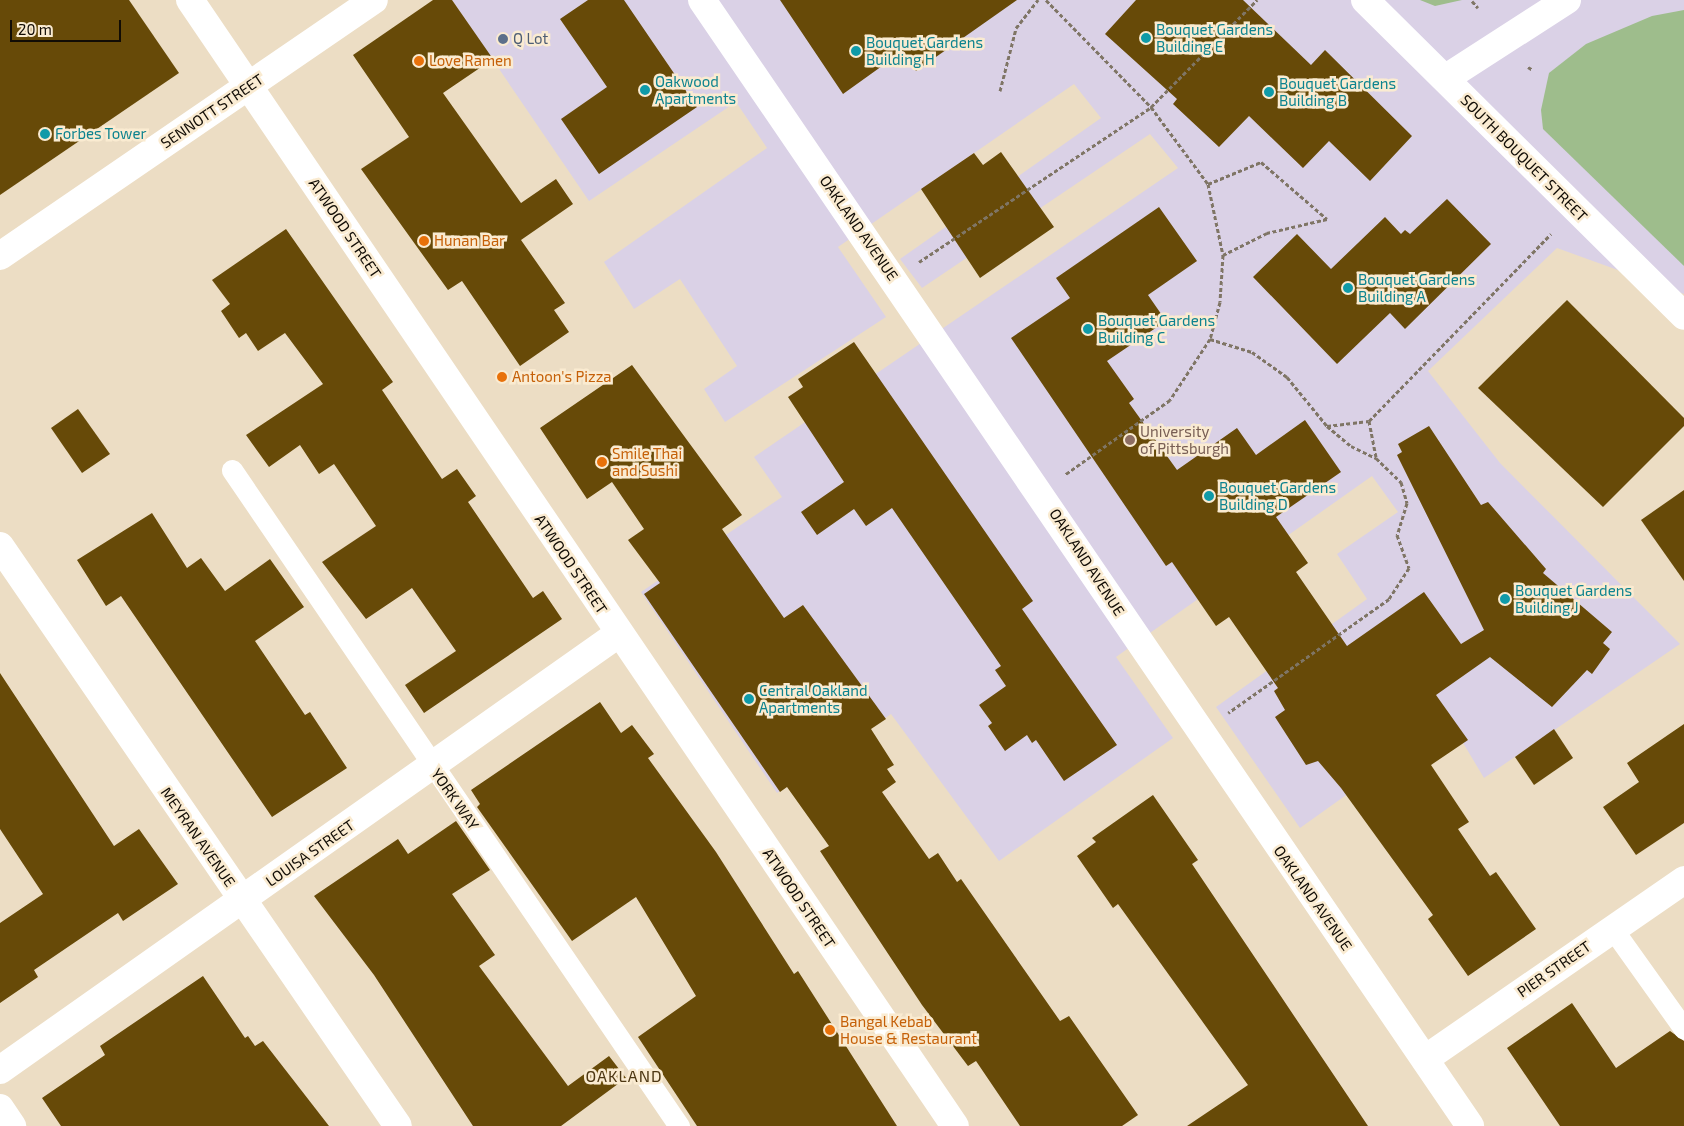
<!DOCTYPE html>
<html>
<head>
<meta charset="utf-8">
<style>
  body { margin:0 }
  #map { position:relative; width:1684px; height:1126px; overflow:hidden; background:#ecddc4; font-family:"Exo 2",sans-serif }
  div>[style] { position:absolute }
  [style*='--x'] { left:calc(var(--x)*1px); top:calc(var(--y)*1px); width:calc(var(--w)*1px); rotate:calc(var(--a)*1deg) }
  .education>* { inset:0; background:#dad1e6 }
  .green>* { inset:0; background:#9ebd8c }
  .building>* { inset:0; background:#674a08 }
  .path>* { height:3px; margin-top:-1.5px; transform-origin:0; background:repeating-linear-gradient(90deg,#7f7565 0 4px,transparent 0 6.5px) }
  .lane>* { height:21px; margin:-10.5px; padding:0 10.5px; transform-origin:10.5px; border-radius:10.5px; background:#fff }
  .street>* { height:28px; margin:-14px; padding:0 14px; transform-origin:14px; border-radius:14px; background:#fff }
  .secondary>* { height:28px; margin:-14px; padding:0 14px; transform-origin:14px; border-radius:14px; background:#fff }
  .dots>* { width:14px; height:14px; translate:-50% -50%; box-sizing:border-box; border:2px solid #faebd1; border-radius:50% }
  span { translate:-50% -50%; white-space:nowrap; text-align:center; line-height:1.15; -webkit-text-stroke:5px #faebd1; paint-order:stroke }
  .culture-label { font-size:15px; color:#0d838f }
  .left { translate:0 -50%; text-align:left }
  .service-label { font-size:15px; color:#4e5e75 }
  .food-label { font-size:15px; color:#c56008 }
  .street-label { font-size:15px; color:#110c05 }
  .education-label { font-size:15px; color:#785e54 }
  .neighbourhood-label { font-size:16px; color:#4d3713; letter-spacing:1px }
  .scale { position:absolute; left:10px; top:20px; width:111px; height:22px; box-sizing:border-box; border:2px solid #110c05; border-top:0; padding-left:6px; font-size:15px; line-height:18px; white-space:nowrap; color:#110c05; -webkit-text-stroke:4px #faebd1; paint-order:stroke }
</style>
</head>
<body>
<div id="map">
  <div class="education">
    <div style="clip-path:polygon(452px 0,1684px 0,1684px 294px,1557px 248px,1428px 371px,1500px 463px,1680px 644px,1484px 778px,1450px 721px,1300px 828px,1216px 707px,1367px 599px,1337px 554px,1398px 512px,1372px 476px,1116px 657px,1173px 738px,999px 861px,891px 714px,777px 793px,641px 592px,782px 497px,754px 457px,1178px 168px,1150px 134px,922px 288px,900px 259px,1101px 118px,1074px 84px,838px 247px,886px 317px,725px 422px,704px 389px,737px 366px,680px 279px,634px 309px,604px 262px,767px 148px,736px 102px,589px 201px)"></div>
  </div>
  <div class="green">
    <div style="clip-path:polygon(1420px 0,1462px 0,1435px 6px)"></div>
    <div style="clip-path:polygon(1684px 10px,1684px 266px,1543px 129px,1541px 110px,1549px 73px,1586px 44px,1652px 16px)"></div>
  </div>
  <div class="building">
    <div style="clip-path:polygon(0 0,129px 0,179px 73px,0 195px)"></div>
    <div style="clip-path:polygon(433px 0,452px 0,493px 59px,443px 93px,521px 203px,556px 179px,573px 204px,521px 240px,565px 303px,554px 310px,569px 332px,520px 366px,462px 281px,448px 290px,361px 169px,409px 137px,353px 55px)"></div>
    <div style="clip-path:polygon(588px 0,624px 0,697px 107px,599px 174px,561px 119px,607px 87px,560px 19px)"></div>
    <div style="clip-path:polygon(780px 0,1017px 0,916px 71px,903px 51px,843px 94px)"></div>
    <div style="clip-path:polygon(1136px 0,1243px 0,1311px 65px,1325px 50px,1412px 136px,1370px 181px,1329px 141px,1303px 168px,1249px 116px,1219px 147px,1173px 104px,1177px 99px,1105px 34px)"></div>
    <div style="clip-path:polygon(1001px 152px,1054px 227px,980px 278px,921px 189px,974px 153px,983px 165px)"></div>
    <div style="clip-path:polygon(1447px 199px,1491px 244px,1405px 329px,1390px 313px,1337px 364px,1253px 277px,1297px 234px,1331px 269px,1385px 217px,1401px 234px,1405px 230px,1410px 234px)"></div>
    <div style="clip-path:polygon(1159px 207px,1197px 261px,1148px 295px,1166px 321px,1107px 361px,1134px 399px,1129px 403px,1177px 470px,1237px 428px,1256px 455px,1305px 420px,1341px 472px,1276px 517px,1308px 563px,1296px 572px,1347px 646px,1424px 592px,1461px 644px,1484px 630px,1397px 455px,1402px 452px,1398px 444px,1429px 426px,1481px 505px,1488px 502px,1546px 569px,1543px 573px,1612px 632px,1603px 643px,1610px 649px,1592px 674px,1587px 670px,1552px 707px,1490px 657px,1436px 695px,1468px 740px,1431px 765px,1469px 822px,1458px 829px,1490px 876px,1496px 872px,1536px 929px,1468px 976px,1428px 919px,1433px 915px,1341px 788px,1318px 761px,1306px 765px,1275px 717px,1285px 710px,1274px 691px,1278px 688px,1229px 617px,1216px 626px,1172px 562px,1166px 566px,1011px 338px,1070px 298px,1056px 278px)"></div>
    <div style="clip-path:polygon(286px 229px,393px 382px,382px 390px,442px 479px,457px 469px,476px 496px,468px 502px,533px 598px,543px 591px,562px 619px,424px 713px,405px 685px,456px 651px,412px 588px,366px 619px,322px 562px,376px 526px,334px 464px,319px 474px,300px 445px,269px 467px,246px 435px,323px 384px,285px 333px,258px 351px,246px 333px,239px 338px,221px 311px,230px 304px,212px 280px)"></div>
    <div style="clip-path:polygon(1567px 300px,1684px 418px,1684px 426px,1603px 507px,1478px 388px)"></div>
    <div style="clip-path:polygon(854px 342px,1033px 601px,1022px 609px,1117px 745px,1064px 781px,1036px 740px,1032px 743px,1027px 735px,1005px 751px,988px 726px,992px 723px,979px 705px,1006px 686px,995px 670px,1001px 666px,892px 508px,866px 526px,854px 509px,817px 535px,801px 512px,844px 482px,788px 397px,803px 387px,798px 379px)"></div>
    <div style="clip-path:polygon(632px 365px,742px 515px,722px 529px,784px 618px,803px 605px,886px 719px,871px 729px,894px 765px,887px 769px,896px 782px,882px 792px,929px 859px,938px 853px,957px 882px,961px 879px,1060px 1021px,1069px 1016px,1138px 1115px,1122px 1126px,1020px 1126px,976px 1061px,968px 1066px,922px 1005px,820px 851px,829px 846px,787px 787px,780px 792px,644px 594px,660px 583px,628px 540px,644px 529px,612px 482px,587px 499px,540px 428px)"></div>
    <div style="clip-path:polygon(78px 409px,110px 454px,82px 473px,51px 428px)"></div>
    <div style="clip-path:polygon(1684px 490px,1684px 581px,1641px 520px)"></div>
    <div style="clip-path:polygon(152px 513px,187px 568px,201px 558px,225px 591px,270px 559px,304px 607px,255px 641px,305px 715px,310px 712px,347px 768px,272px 817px,121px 596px,106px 606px,77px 560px)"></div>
    <div style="clip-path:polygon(0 673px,114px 846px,139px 829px,178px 884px,123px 921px,118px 913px,34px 970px,38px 977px,0 1003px,0 923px,43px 894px,0 829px)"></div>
    <div style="clip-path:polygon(600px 702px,621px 733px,632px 725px,654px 754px,648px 758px,716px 852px,794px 974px,798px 971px,897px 1126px,697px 1126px,638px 1037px,696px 996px,636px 897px,572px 941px,477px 807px,480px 804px,471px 790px)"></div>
    <div style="clip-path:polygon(1684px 724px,1684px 823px,1636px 855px,1603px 807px,1639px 782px,1627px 763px)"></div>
    <div style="clip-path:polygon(1554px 729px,1573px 758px,1534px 785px,1515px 757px)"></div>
    <div style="clip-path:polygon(1153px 795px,1198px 860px,1192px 864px,1368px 1126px,1187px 1126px,1248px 1085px,1118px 904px,1113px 908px,1077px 856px,1096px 842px,1092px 838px)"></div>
    <div style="clip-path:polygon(456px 821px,490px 870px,452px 894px,495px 955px,479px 966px,568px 1086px,609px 1056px,626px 1078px,561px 1126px,473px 1126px,374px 975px,314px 896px,398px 839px,408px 854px)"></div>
    <div style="clip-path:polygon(203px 976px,245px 1038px,248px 1036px,255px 1046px,263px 1041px,329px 1126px,61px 1126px,42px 1098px,105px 1055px,100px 1046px)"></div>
    <div style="clip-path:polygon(1572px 1003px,1616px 1068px,1670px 1031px,1684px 1041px,1684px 1126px,1560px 1126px,1507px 1048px)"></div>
  </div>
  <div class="path">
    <div style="--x:1046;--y:0;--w:150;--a:45.5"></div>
    <div style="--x:1151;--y:107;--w:96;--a:53.5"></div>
    <div style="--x:1208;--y:184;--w:73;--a:78.1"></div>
    <div style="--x:1223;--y:255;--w:47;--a:93.7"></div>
    <div style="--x:1220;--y:302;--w:38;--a:105"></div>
    <div style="--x:1210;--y:339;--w:73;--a:123.3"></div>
    <div style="--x:1170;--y:400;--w:128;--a:144.6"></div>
    <div style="--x:1472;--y:1;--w:9;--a:49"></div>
    <div style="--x:1528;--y:67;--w:6;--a:31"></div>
    <div style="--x:1000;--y:91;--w:65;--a:-75.7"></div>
    <div style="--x:1016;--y:28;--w:36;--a:-52"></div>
    <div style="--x:1208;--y:184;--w:57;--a:-22.5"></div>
    <div style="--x:1261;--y:162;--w:87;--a:40.8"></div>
    <div style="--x:1327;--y:219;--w:62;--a:166.9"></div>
    <div style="--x:1267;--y:233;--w:49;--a:153.4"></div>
    <div style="--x:919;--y:262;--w:279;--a:-33.7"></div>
    <div style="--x:1151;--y:107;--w:151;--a:-45.3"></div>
    <div style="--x:1210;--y:339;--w:44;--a:17.2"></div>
    <div style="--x:1252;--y:352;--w:43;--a:35.5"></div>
    <div style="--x:1287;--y:377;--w:63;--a:50.8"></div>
    <div style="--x:1327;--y:426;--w:31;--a:40"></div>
    <div style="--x:1351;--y:446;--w:28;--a:26"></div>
    <div style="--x:1376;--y:458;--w:35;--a:44"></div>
    <div style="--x:1401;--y:482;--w:22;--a:74"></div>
    <div style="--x:1407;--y:503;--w:34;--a:107"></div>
    <div style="--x:1397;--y:535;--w:35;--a:70"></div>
    <div style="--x:1409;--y:568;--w:37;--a:123"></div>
    <div style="--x:1389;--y:599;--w:197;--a:144.7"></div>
    <div style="--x:1369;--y:421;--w:37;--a:79"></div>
    <div style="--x:1327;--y:426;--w:42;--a:-6.8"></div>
    <div style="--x:1369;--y:421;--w:261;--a:-45.8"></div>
  </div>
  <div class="lane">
    <div style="--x:232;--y:470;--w:794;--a:55.73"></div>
    <div style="--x:1612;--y:928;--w:124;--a:54.5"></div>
  </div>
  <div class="street">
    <div style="--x:190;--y:0;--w:1361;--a:55.81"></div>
    <div style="--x:702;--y:0;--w:1363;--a:55.7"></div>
    <div style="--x:0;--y:256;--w:453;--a:-34.4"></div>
    <div style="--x:0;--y:546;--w:703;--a:55.54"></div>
    <div style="--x:1425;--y:1059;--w:315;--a:-34.6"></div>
    <div style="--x:0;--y:1070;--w:756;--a:-35.2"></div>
    <div style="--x:0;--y:1108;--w:22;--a:56"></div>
  </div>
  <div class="secondary">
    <div style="--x:1365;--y:0;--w:449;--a:44.7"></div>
    <div style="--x:1446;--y:78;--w:144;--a:-32.8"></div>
  </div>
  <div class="dots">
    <div style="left:1146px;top:38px;background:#0f9aa8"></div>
    <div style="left:503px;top:39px;background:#5c6f8a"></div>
    <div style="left:856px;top:51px;background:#0f9aa8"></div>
    <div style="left:419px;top:61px;background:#e8710a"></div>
    <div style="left:645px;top:90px;background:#0f9aa8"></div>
    <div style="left:1269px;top:92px;background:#0f9aa8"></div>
    <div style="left:45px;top:134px;background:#0f9aa8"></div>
    <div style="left:424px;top:241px;background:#e8710a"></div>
    <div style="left:1348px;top:288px;background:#0f9aa8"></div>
    <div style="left:1088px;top:329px;background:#0f9aa8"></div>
    <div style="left:502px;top:377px;background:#e8710a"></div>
    <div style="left:1130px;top:440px;background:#8d6e63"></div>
    <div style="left:602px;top:462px;background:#e8710a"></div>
    <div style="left:1209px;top:496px;background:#0f9aa8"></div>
    <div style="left:1505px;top:599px;background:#0f9aa8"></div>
    <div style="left:749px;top:699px;background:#0f9aa8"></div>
    <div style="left:830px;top:1030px;background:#e8710a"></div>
  </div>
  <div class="culture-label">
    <span class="left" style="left:1156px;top:38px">Bouquet Gardens<br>Building E</span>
    <span class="left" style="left:866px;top:51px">Bouquet Gardens<br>Building H</span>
    <span class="left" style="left:655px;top:90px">Oakwood<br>Apartments</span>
    <span class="left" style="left:1279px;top:92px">Bouquet Gardens<br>Building B</span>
    <span class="left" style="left:55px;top:134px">Forbes Tower</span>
    <span class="left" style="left:1358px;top:288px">Bouquet Gardens<br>Building A</span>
    <span class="left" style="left:1098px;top:329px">Bouquet Gardens<br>Building C</span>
    <span class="left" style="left:1219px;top:496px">Bouquet Gardens<br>Building D</span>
    <span class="left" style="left:1515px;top:599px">Bouquet Gardens<br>Building J</span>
    <span class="left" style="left:759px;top:699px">Central Oakland<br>Apartments</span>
  </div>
  <div class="service-label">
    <span class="left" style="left:513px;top:39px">Q Lot</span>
  </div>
  <div class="food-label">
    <span class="left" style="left:429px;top:61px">Love Ramen</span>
    <span class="left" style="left:434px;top:241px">Hunan Bar</span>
    <span class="left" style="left:512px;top:377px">Antoon's Pizza</span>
    <span class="left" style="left:612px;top:462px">Smile Thai<br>and Sushi</span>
    <span class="left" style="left:840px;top:1030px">Bangal Kebab<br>House &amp; Restaurant</span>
  </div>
  <div class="street-label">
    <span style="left:212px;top:111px;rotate:-34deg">SENNOTT STREET</span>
    <span style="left:1524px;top:158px;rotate:45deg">SOUTH BOUQUET STREET</span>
    <span style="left:345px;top:228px;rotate:56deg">ATWOOD STREET</span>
    <span style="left:859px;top:228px;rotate:55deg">OAKLAND AVENUE</span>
    <span style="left:1087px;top:562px;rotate:57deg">OAKLAND AVENUE</span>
    <span style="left:571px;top:564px;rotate:56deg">ATWOOD STREET</span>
    <span style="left:455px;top:799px;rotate:55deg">YORK WAY</span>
    <span style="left:198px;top:837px;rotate:55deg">MEYRAN AVENUE</span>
    <span style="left:310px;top:853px;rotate:-35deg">LOUISA STREET</span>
    <span style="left:799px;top:898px;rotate:56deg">ATWOOD STREET</span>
    <span style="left:1313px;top:898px;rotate:55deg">OAKLAND AVENUE</span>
    <span style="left:1554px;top:969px;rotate:-35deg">PIER STREET</span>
  </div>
  <div class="education-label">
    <span class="left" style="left:1140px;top:440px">University<br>of Pittsburgh</span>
  </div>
  <div class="neighbourhood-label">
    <span style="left:624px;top:1076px">OAKLAND</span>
  </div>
  <div class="scale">20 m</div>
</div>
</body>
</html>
